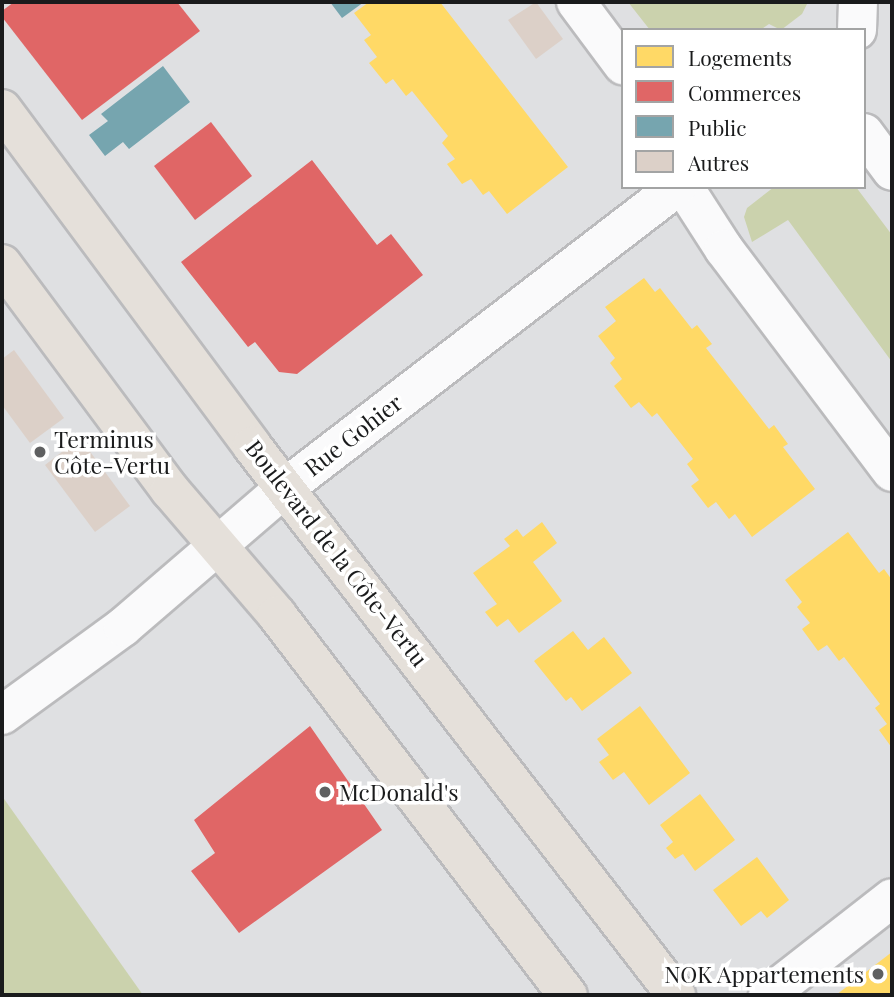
<!DOCTYPE html>
<html>
<head>
<meta charset="utf-8">
<style>
  body { margin:0 }
  #map { position:relative; width:894px; height:997px; overflow:hidden; background:#dfe0e2; font-family:"Playfair Display",serif }
  div>[style] { position:absolute }
  [style*='--x'] { left:calc(var(--x)*1px); top:calc(var(--y)*1px); width:calc(var(--w)*1px); rotate:calc(var(--a)*1deg) }
  .green>* { inset:0; background:#cbd2ad }
  .homes>* { inset:0; background:#ffd966 }
  .shops>* { inset:0; background:#e06666 }
  .public>* { inset:0; background:#76a5af }
  .building>* { inset:0; background:#dcd0c8 }
  .roads { filter:drop-shadow(2px 0 #bbbbbd) drop-shadow(-2px 0 #bbbbbd) drop-shadow(0 2px #bbbbbd) drop-shadow(0 -2px #bbbbbd) }
  .minor>* { height:38px; margin:-19px; padding:0 19px; transform-origin:19px; border-radius:19px; background:#fafafb }
  .major>* { height:38px; margin:-19px; padding:0 19px; transform-origin:19px; border-radius:19px; background:#e5e0da }
  .dots>* { width:19px; height:19px; translate:-50% -50%; box-sizing:border-box; border:4px solid #fff; border-radius:50% }
  span { translate:-50% -50%; white-space:nowrap; text-align:center; line-height:1.15; -webkit-text-stroke:7px #fff; paint-order:stroke }
  .street-label { font-size:23px; color:#1a1b1c }
  .poi-label { font-size:23px; color:#1a1b1c }
  .left { translate:0 -50%; text-align:left }
  .right { translate:-100% -50%; text-align:right }
  .frame { position:absolute; inset:0; border:4px solid #1a1b1c; pointer-events:none }
  .legend { position:absolute; left:621px; top:28px; width:245px; height:161px; box-sizing:border-box; background:#fff; border:2px solid #a3a4a4; margin:0; padding:9px 12px; list-style:none; font-size:21px; color:#1a1b1c }
  .legend li { display:flex; align-items:center; gap:14px; height:35px }
  .legend b { width:35px; border:2px solid #a3a4a4 }
</style>
</head>
<body>
<div id="map">
  <div class="green">
    <div style="clip-path:polygon(628px 2px,808px 2px,802px 14px,781px 30px,769px 24px,760px 30px,650px 30px)"></div>
    <div style="clip-path:polygon(774px 187px,856px 187px,892px 235px,892px 362px,788px 220px,752px 242px,744px 217px,747px 208px)"></div>
    <div style="clip-path:polygon(2px 796px,143px 995px,2px 995px)"></div>
  </div>
  <div class="homes">
    <div style="clip-path:polygon(369px 2px,440px 2px,568px 167px,507px 214px,489px 191px,483px 195px,471px 179px,462px 184px,447px 164px,455px 159px,442px 143px,448px 136px,412px 91px,406px 96px,393px 79px,386px 84px,369px 63px,377px 57px,364px 40px,371px 35px,354px 13px)"></div>
    <div style="clip-path:polygon(644px 278px,655px 292px,660px 288px,692px 329px,697px 325px,712px 344px,706px 348px,769px 429px,774px 425px,788px 444px,783px 447px,815px 489px,752px 537px,735px 514px,729px 519px,716px 502px,708px 508px,691px 486px,699px 480px,687px 464px,693px 459px,657px 413px,652px 417px,639px 402px,631px 408px,614px 386px,622px 379px,610px 363px,615px 358px,598px 336px,616px 321px,605px 307px)"></div>
    <div style="clip-path:polygon(542px 522px,557px 543px,533px 562px,562px 601px,519px 633px,508px 619px,497px 627px,485px 612px,497px 604px,473px 573px,510px 546px,504px 539px,517px 529px,523px 537px)"></div>
    <div style="clip-path:polygon(848px 532px,879px 573px,884px 569px,892px 580px,892px 748px,879px 730px,887px 724px,875px 708px,880px 704px,844px 657px,839px 661px,827px 645px,818px 651px,802px 629px,810px 623px,797px 607px,802px 602px,785px 580px)"></div>
    <div style="clip-path:polygon(573px 631px,588px 650px,604px 637px,632px 673px,582px 711px,571px 697px,566px 701px,534px 661px)"></div>
    <div style="clip-path:polygon(640px 706px,690px 773px,649px 805px,624px 772px,613px 780px,599px 762px,609px 755px,597px 739px)"></div>
    <div style="clip-path:polygon(700px 794px,735px 840px,695px 871px,683px 854px,675px 859px,666px 848px,673px 842px,660px 825px)"></div>
    <div style="clip-path:polygon(757px 857px,789px 900px,767px 918px,761px 911px,741px 926px,713px 890px)"></div>
    <div style="clip-path:polygon(892px 952px,892px 995px,836px 995px)"></div>
  </div>
  <div class="shops">
    <div style="clip-path:polygon(14px 2px,177px 2px,200px 31px,82px 120px,2px 17px,2px 11px)"></div>
    <div style="clip-path:polygon(211px 122px,252px 176px,195px 220px,154px 166px)"></div>
    <div style="clip-path:polygon(312px 160px,377px 245px,391px 234px,423px 275px,297px 374px,279px 372px,255px 342px,248px 347px,181px 262px)"></div>
    <div style="clip-path:polygon(310px 726px,382px 830px,239px 933px,191px 871px,215px 853px,194px 820px)"></div>
  </div>
  <div class="public">
    <div style="clip-path:polygon(330px 2px,364px 2px,342px 18px)"></div>
    <div style="clip-path:polygon(163px 66px,190px 102px,129px 149px,123px 142px,105px 156px,89px 135px,108px 121px,101px 114px)"></div>
  </div>
  <div class="building">
    <div style="clip-path:polygon(536px 2px,563px 39px,536px 59px,508px 20px)"></div>
    <div style="clip-path:polygon(14px 350px,64px 418px,30px 443px,2px 405px,2px 359px)"></div>
    <div style="clip-path:polygon(80px 438px,130px 506px,95px 532px,45px 465px)"></div>
  </div>
  <div class="roads">
    <div class="minor">
      <div style="--x:576;--y:2;--w:79;--a:53.3"></div>
      <div style="--x:857;--y:30;--w:28;--a:-88"></div>
      <div style="--x:864;--y:133;--w:47;--a:53.6"></div>
      <div style="--x:684;--y:187;--w:74;--a:57.2"></div>
      <div style="--x:724;--y:249;--w:279;--a:53"></div>
      <div style="--x:2;--y:715;--w:150;--a:-36"></div>
      <div style="--x:123;--y:627;--w:215;--a:-40.7"></div>
      <div style="--x:286;--y:487;--w:493;--a:-37.5"></div>
      <div style="--x:768;--y:995;--w:157;--a:-38"></div>
    </div>
    <div class="major">
      <div style="--x:2;--y:109;--w:420;--a:53.4"></div>
      <div style="--x:252;--y:446;--w:694;--a:52.32"></div>
      <div style="--x:2;--y:264;--w:282;--a:53.4"></div>
      <div style="--x:170;--y:490;--w:165;--a:49.4"></div>
      <div style="--x:277;--y:615;--w:479;--a:52.6"></div>
    </div>
  </div>
  <div class="dots">
    <div style="left:40px;top:452px;background:#5f6061"></div>
    <div style="left:325px;top:792px;background:#5f6061"></div>
    <div style="left:878px;top:974px;background:#5f6061"></div>
  </div>
  <div class="street-label">
    <span style="left:353px;top:435px;rotate:-38deg">Rue Gohier</span>
    <span style="left:337px;top:553px;rotate:52deg">Boulevard de la Côte-Vertu</span>
  </div>
  <div class="poi-label">
    <span class="left" style="left:54px;top:452px">Terminus<br>Côte-Vertu</span>
    <span class="left" style="left:339px;top:792px">McDonald's</span>
    <span class="right" style="left:864px;top:974px">NOK Appartements</span>
  </div>
  <div class="frame"></div>
  <ul class="legend">
  <li><b style="height:19px;background:#ffd966"></b>Logements</li>
  <li><b style="height:19px;background:#e06666"></b>Commerces</li>
  <li><b style="height:19px;background:#76a5af"></b>Public</li>
  <li><b style="height:19px;background:#dcd0c8"></b>Autres</li>
  </ul>
</div>
</body>
</html>
